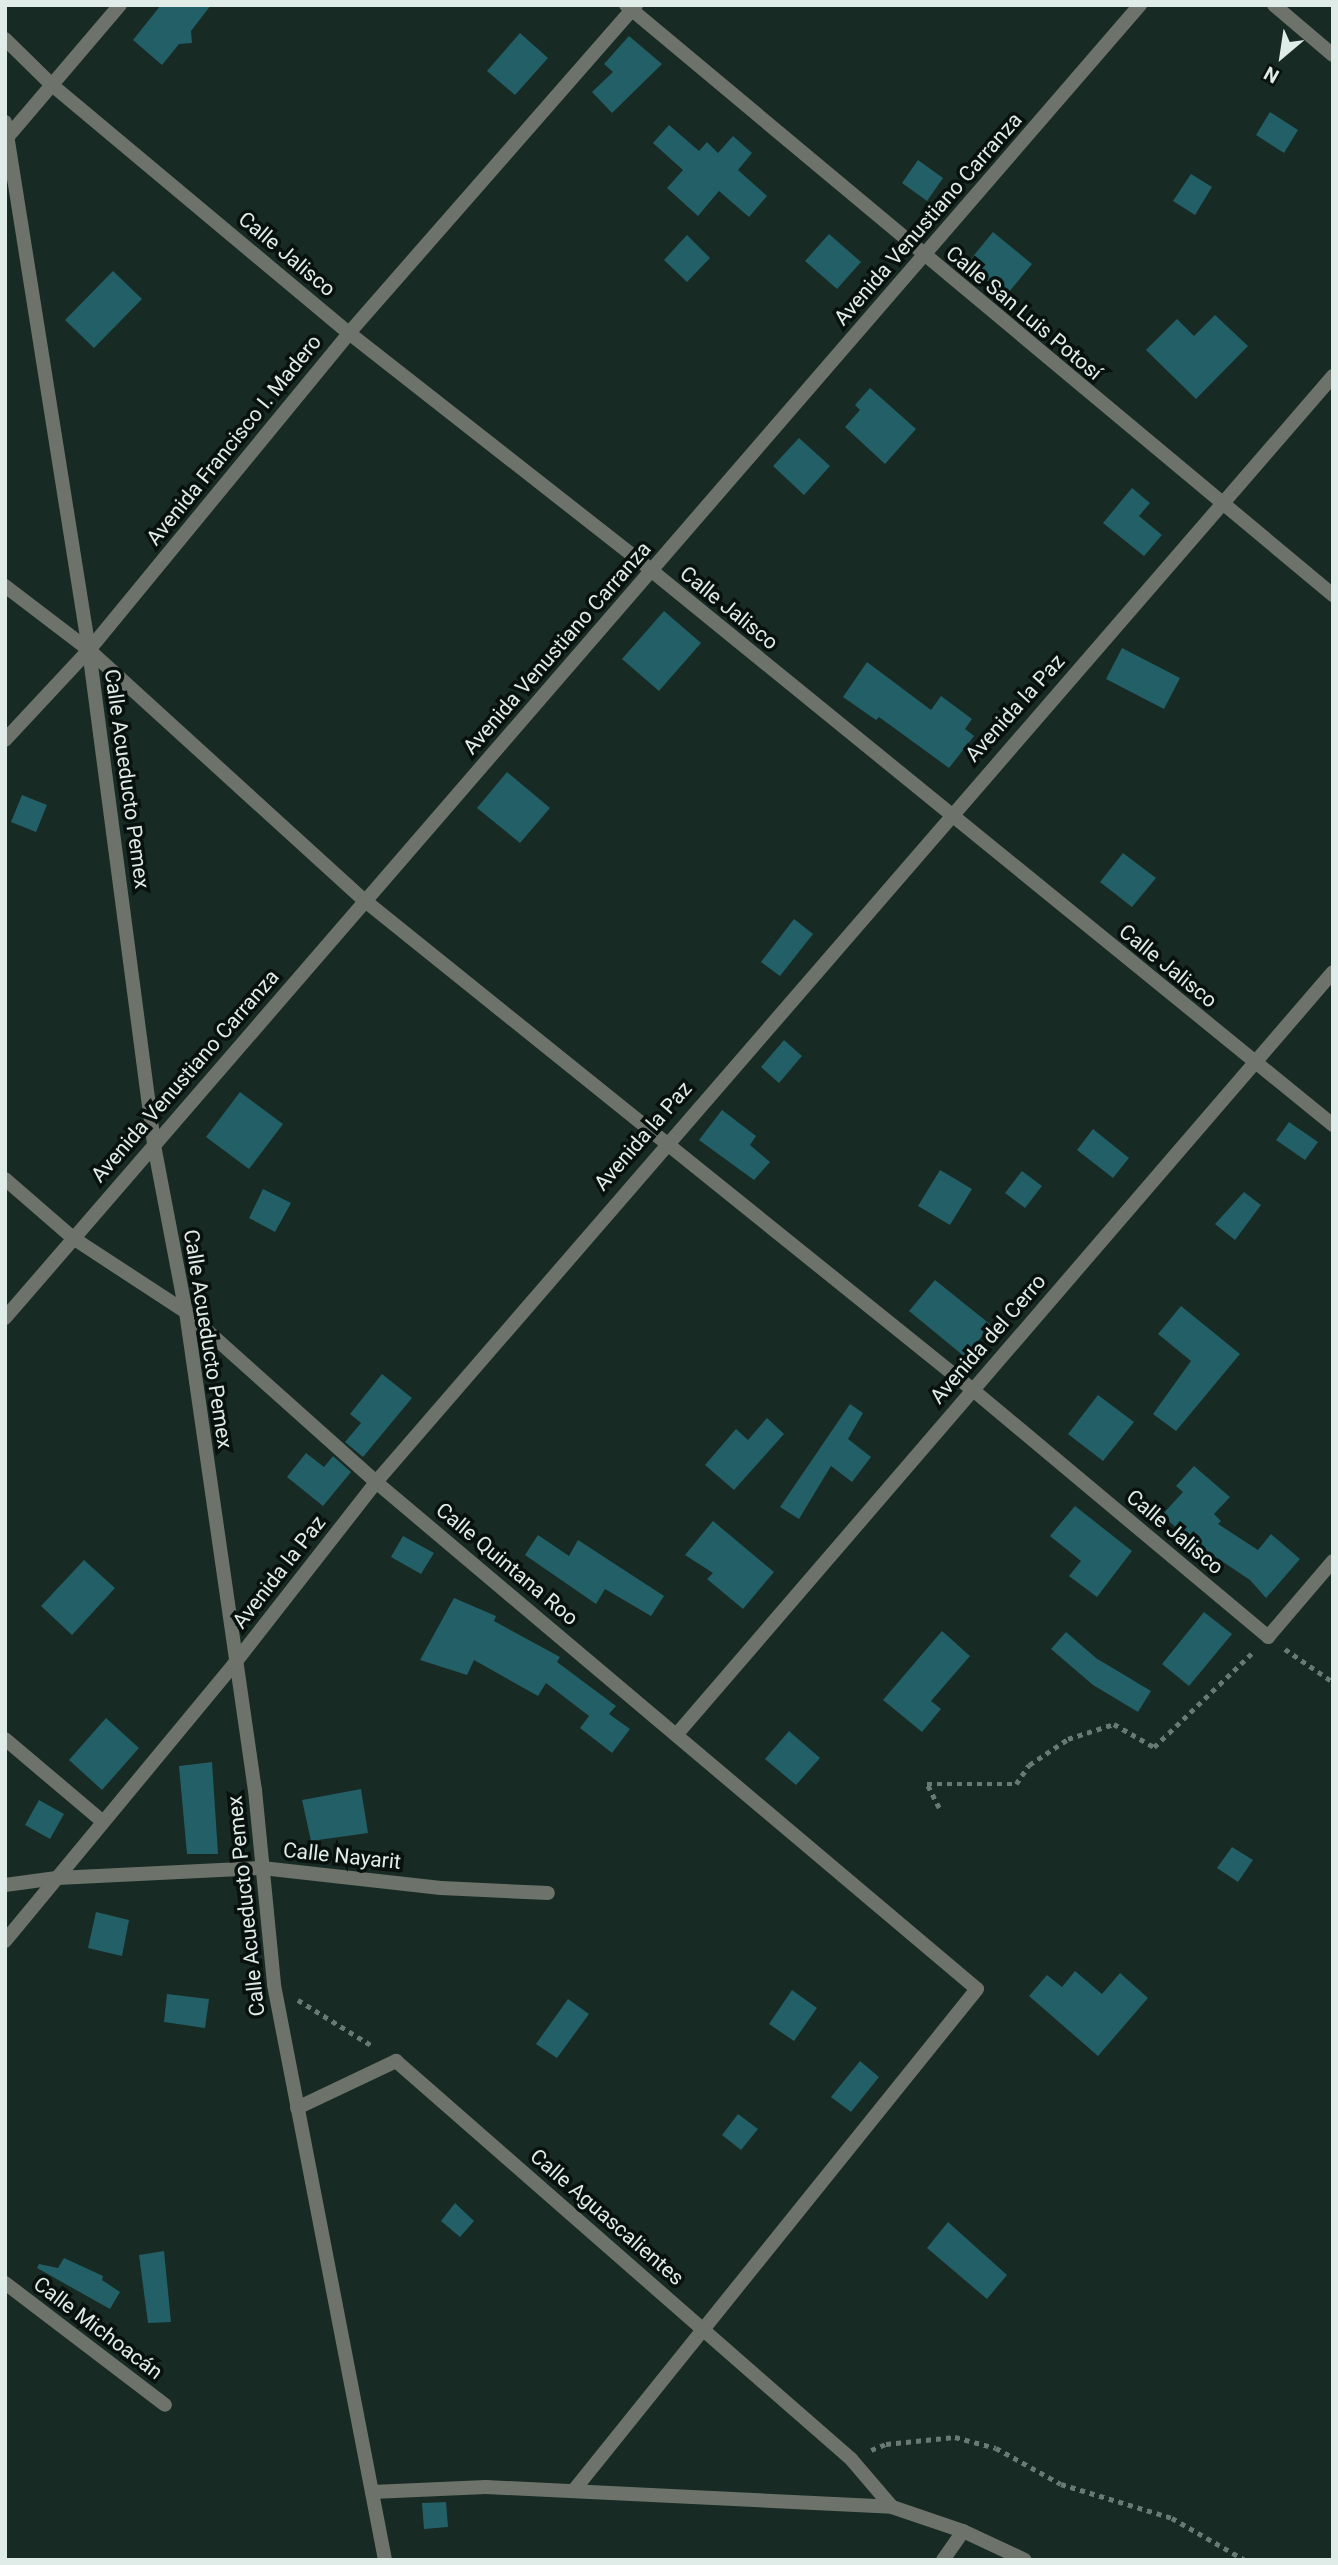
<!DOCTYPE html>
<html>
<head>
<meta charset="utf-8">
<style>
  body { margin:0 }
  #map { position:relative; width:1338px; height:2565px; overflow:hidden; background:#172a24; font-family:Roboto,sans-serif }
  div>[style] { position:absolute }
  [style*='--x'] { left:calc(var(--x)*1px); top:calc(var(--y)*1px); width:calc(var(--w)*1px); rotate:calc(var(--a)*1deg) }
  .building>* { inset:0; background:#235f66 }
  .path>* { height:4.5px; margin-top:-2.25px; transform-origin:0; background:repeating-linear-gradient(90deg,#697974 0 5px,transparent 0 10px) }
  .minor>* { height:14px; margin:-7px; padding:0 7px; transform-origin:7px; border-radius:7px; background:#6d736b }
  span { translate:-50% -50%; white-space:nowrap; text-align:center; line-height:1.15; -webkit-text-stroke:7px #09110e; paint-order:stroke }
  .street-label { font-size:21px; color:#e0ece8 }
  .frame { position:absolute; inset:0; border:7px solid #e0ece8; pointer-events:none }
  .north { position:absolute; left:1247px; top:21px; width:70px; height:70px; -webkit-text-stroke:5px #09110e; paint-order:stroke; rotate:209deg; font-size:19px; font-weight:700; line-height:28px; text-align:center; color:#e0ece8 }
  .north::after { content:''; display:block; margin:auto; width:24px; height:32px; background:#e0ece8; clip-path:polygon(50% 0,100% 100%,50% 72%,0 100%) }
</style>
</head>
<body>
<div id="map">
  <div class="building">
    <div style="clip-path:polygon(161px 5px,211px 5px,191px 31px,192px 43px,179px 44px,162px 65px,133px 40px)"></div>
    <div style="clip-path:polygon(520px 33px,548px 58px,515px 95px,487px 71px)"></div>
    <div style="clip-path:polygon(629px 36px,662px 64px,612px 113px,592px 92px,613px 72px,604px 64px)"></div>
    <div style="clip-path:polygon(1270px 112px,1298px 130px,1284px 153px,1256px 135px)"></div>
    <div style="clip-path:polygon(669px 125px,699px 151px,707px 142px,718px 153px,733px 136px,752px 153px,738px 170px,767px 196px,749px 217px,719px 191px,698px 216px,667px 188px,683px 170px,653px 143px)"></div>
    <div style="clip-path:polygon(918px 160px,943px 178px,927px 201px,902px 183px)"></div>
    <div style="clip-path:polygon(1191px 174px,1212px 187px,1195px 215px,1173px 201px)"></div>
    <div style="clip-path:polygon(993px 232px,1032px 264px,1005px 297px,966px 265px)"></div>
    <div style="clip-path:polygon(829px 234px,861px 262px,837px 289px,805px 261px)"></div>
    <div style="clip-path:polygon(687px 235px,710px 258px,687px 282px,664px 260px)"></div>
    <div style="clip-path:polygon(113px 271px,142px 299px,94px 348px,65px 320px)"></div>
    <div style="clip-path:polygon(1215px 315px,1248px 346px,1196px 399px,1146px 350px,1177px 319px,1194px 336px)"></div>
    <div style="clip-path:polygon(870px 388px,916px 429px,885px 464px,845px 427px,860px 410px,855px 405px)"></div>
    <div style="clip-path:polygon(799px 438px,830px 466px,804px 495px,773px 466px)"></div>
    <div style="clip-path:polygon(1132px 488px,1150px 503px,1139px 516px,1162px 535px,1144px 556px,1103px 523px)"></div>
    <div style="clip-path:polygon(664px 611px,701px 643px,659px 691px,622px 659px)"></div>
    <div style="clip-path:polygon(1122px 648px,1180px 678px,1164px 709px,1106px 679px)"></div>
    <div style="clip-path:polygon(867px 662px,931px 710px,941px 696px,972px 719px,965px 729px,974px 736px,949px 768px,879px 717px,876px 720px,843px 697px)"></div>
    <div style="clip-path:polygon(507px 772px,550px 808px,520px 843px,477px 808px)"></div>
    <div style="clip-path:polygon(22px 795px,47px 805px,36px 832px,11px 822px)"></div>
    <div style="clip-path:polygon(1123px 853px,1156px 878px,1132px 907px,1100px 882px)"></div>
    <div style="clip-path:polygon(794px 919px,813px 934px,780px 976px,761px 962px)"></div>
    <div style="clip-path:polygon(784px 1040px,802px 1056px,779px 1083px,761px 1067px)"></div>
    <div style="clip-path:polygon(240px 1092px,283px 1124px,249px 1169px,206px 1137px)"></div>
    <div style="clip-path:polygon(722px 1110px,756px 1136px,750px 1145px,770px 1162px,754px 1180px,699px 1140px)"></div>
    <div style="clip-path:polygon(1289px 1122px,1318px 1142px,1305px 1160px,1276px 1140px)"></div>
    <div style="clip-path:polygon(1093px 1129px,1129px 1158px,1113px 1178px,1077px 1150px)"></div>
    <div style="clip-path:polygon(940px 1170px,972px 1189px,950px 1225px,918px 1206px)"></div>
    <div style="clip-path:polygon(1022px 1171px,1042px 1186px,1025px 1208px,1005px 1193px)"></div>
    <div style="clip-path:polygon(263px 1189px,291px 1203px,275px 1232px,249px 1218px)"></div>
    <div style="clip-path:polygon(1244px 1192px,1261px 1205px,1235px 1240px,1215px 1224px)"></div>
    <div style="clip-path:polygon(935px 1280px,991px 1325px,965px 1357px,909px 1311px)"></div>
    <div style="clip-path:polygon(1181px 1306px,1240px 1354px,1176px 1431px,1153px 1414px,1191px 1361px,1158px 1334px)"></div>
    <div style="clip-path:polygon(382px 1374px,412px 1398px,363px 1457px,345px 1442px,361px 1423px,350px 1414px)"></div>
    <div style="clip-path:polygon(1098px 1395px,1134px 1422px,1103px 1461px,1068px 1434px)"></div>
    <div style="clip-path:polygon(850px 1404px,863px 1413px,848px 1439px,871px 1457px,852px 1482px,831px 1466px,799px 1519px,780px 1507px)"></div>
    <div style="clip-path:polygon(767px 1418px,784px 1434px,734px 1490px,705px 1465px,736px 1429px,748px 1440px)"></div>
    <div style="clip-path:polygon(306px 1453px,324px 1467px,333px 1456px,351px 1472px,323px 1506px,287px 1477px)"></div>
    <div style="clip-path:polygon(1194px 1466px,1230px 1497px,1214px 1514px,1221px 1521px,1218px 1524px,1258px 1550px,1271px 1534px,1300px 1559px,1266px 1598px,1250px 1580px,1190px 1540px,1162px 1515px,1183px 1492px,1176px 1486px)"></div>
    <div style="clip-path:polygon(1075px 1506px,1132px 1551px,1097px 1597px,1069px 1576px,1081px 1561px,1050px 1536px)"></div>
    <div style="clip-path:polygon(713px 1521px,774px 1572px,743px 1609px,707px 1579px,713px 1573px,685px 1555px)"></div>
    <div style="clip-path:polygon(538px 1535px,569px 1556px,578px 1540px,664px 1596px,651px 1616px,605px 1589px,596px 1604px,525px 1555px)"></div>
    <div style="clip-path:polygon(403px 1536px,434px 1553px,421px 1574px,391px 1557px)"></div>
    <div style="clip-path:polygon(84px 1560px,115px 1588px,72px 1635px,41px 1606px)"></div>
    <div style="clip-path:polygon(454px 1598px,496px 1616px,494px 1621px,560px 1657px,557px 1662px,616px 1706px,609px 1714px,630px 1729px,612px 1753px,580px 1728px,589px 1716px,546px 1683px,538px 1696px,474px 1660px,467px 1675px,420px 1660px)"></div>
    <div style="clip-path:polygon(1204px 1612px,1232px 1634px,1189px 1686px,1162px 1664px)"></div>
    <div style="clip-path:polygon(942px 1631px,970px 1656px,931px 1701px,941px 1709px,922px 1732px,883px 1700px)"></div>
    <div style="clip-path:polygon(1066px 1632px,1096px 1658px,1151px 1691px,1138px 1712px,1093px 1685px,1051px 1649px)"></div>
    <div style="clip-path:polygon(106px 1718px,139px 1748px,102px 1790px,69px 1760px)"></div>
    <div style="clip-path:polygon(789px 1731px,820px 1758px,796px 1785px,765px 1759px)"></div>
    <div style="clip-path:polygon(212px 1762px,218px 1854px,187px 1854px,179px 1766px)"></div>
    <div style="clip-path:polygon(361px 1789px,368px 1833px,311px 1841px,302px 1800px)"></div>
    <div style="clip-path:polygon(39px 1800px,64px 1814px,50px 1839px,25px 1825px)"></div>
    <div style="clip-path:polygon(1232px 1847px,1253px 1860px,1238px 1882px,1217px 1868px)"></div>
    <div style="clip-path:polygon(96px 1912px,129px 1920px,122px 1956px,88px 1948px)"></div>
    <div style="clip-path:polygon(1075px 1971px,1102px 1994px,1120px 1973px,1148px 1998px,1098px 2056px,1029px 1996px,1047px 1975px,1062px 1987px)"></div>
    <div style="clip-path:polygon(792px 1990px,817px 2008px,794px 2041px,769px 2024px)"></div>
    <div style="clip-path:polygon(167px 1994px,209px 1999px,205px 2028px,164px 2022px)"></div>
    <div style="clip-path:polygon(568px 1999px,589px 2014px,557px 2058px,536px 2044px)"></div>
    <div style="clip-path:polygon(860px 2061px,879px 2077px,851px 2112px,831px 2097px)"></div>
    <div style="clip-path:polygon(738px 2114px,758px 2129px,741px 2150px,722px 2135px)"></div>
    <div style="clip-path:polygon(455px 2203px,474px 2221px,460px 2237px,441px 2221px)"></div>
    <div style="clip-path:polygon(948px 2222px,1007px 2275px,987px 2299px,927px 2248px)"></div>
    <div style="clip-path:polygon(164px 2251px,171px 2322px,148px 2323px,139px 2255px)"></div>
    <div style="clip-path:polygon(64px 2258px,103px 2276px,102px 2280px,120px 2292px,110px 2309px,37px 2268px,39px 2264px,58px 2268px)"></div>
    <div style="clip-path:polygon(446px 2502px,448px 2527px,424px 2529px,422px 2503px)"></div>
  </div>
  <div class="path">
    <div style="--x:1285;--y:1649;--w:58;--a:34.5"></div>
    <div style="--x:939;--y:1808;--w:27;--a:-117"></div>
    <div style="--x:927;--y:1784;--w:89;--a:0"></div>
    <div style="--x:1016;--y:1784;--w:23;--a:-56"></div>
    <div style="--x:1029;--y:1765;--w:47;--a:-33.7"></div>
    <div style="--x:1068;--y:1739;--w:48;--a:-18.1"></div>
    <div style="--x:1114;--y:1724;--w:46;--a:29.9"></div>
    <div style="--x:1154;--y:1747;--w:139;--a:-43.8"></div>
    <div style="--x:298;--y:2000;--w:89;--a:31.7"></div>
    <div style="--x:871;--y:2450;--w:16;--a:-22"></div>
    <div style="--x:886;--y:2444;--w:69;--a:-5.8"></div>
    <div style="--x:955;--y:2437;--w:42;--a:15"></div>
    <div style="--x:996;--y:2448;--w:74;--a:29"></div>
    <div style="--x:1061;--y:2484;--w:116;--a:17"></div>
    <div style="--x:1172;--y:2518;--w:84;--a:29.9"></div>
  </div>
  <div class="minor">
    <div style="--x:626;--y:5;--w:921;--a:39.85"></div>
    <div style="--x:1274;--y:5;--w:77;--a:40.3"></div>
    <div style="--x:5;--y:39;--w:66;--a:44.4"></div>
    <div style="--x:52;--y:85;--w:387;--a:39.9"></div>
    <div style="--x:349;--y:333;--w:385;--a:38.1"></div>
    <div style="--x:652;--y:571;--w:878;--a:39.13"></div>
    <div style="--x:5;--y:122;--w:535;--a:80.96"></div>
    <div style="--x:89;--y:650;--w:499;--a:82.5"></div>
    <div style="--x:154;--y:1145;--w:170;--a:79.2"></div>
    <div style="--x:186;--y:1312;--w:483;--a:81.8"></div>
    <div style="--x:255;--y:1790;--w:196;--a:84.4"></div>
    <div style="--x:274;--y:1985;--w:586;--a:79.07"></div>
    <div style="--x:5;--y:140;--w:177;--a:-49.6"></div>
    <div style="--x:5;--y:586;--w:106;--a:37.3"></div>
    <div style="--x:89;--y:650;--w:372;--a:42.3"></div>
    <div style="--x:364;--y:900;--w:782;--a:38.82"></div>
    <div style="--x:973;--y:1390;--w:385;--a:39.9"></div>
    <div style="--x:1268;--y:1637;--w:100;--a:-49.5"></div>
    <div style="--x:5;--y:740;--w:123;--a:-47"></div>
    <div style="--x:89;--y:650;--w:410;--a:-50.6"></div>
    <div style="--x:349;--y:333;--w:436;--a:-48.8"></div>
    <div style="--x:5;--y:1179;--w:90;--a:40.9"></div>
    <div style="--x:73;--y:1238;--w:135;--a:33.2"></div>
    <div style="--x:186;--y:1312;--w:255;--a:41.8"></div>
    <div style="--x:376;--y:1482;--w:786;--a:40.15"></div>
    <div style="--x:977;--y:1989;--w:643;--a:128.81"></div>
    <div style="--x:5;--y:1318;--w:1736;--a:-49.16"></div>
    <div style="--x:677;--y:1734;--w:1005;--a:-49.28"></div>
    <div style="--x:5;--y:1739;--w:127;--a:40.2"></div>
    <div style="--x:5;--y:1885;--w:52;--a:-7.7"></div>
    <div style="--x:57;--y:1878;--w:205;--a:-2.8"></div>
    <div style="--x:262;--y:1868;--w:180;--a:6.4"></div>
    <div style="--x:441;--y:1888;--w:107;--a:2.7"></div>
    <div style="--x:5;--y:1941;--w:359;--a:-50.4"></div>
    <div style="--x:234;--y:1664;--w:231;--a:-52"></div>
    <div style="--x:376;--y:1482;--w:1463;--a:-49.13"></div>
    <div style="--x:297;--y:2108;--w:110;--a:-25.4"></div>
    <div style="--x:396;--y:2061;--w:605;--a:41.18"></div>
    <div style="--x:851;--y:2459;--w:63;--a:49.5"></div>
    <div style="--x:5;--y:2283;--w:201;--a:37.3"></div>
    <div style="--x:372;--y:2492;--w:114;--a:-2.5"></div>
    <div style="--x:486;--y:2487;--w:406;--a:2.8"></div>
    <div style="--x:892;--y:2507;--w:75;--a:18.7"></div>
    <div style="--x:963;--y:2531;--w:68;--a:25.1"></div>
    <div style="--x:943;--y:2560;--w:35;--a:-55"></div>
  </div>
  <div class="street-label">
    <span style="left:928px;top:219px;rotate:-49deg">Avenida Venustiano Carranza</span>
    <span style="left:287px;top:254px;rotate:40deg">Calle Jalisco</span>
    <span style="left:1024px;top:313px;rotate:40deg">Calle San Luis Potosí</span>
    <span style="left:234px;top:440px;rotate:-51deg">Avenida Francisco I. Madero</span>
    <span style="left:729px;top:608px;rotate:39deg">Calle Jalisco</span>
    <span style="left:557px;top:648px;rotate:-49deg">Avenida Venustiano Carranza</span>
    <span style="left:1015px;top:708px;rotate:-48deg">Avenida la Paz</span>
    <span style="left:127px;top:779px;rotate:82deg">Calle Acueducto Pemex</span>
    <span style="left:1168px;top:966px;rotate:39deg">Calle Jalisco</span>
    <span style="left:185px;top:1076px;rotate:-49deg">Avenida Venustiano Carranza</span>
    <span style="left:643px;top:1136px;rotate:-49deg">Avenida la Paz</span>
    <span style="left:208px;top:1339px;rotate:81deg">Calle Acueducto Pemex</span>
    <span style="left:988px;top:1339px;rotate:-49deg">Avenida del Cerro</span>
    <span style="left:1175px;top:1532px;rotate:40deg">Calle Jalisco</span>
    <span style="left:507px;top:1564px;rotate:40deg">Calle Quintana Roo</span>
    <span style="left:279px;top:1572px;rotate:-52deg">Avenida la Paz</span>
    <span style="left:342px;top:1856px;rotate:6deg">Calle Nayarit</span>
    <span style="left:246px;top:1906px;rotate:-96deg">Calle Acueducto Pemex</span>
    <span style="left:607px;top:2217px;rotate:41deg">Calle Aguascalientes</span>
    <span style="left:98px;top:2328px;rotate:37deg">Calle Michoacán</span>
  </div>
  <div class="frame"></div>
  <div class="north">N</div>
</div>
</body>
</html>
